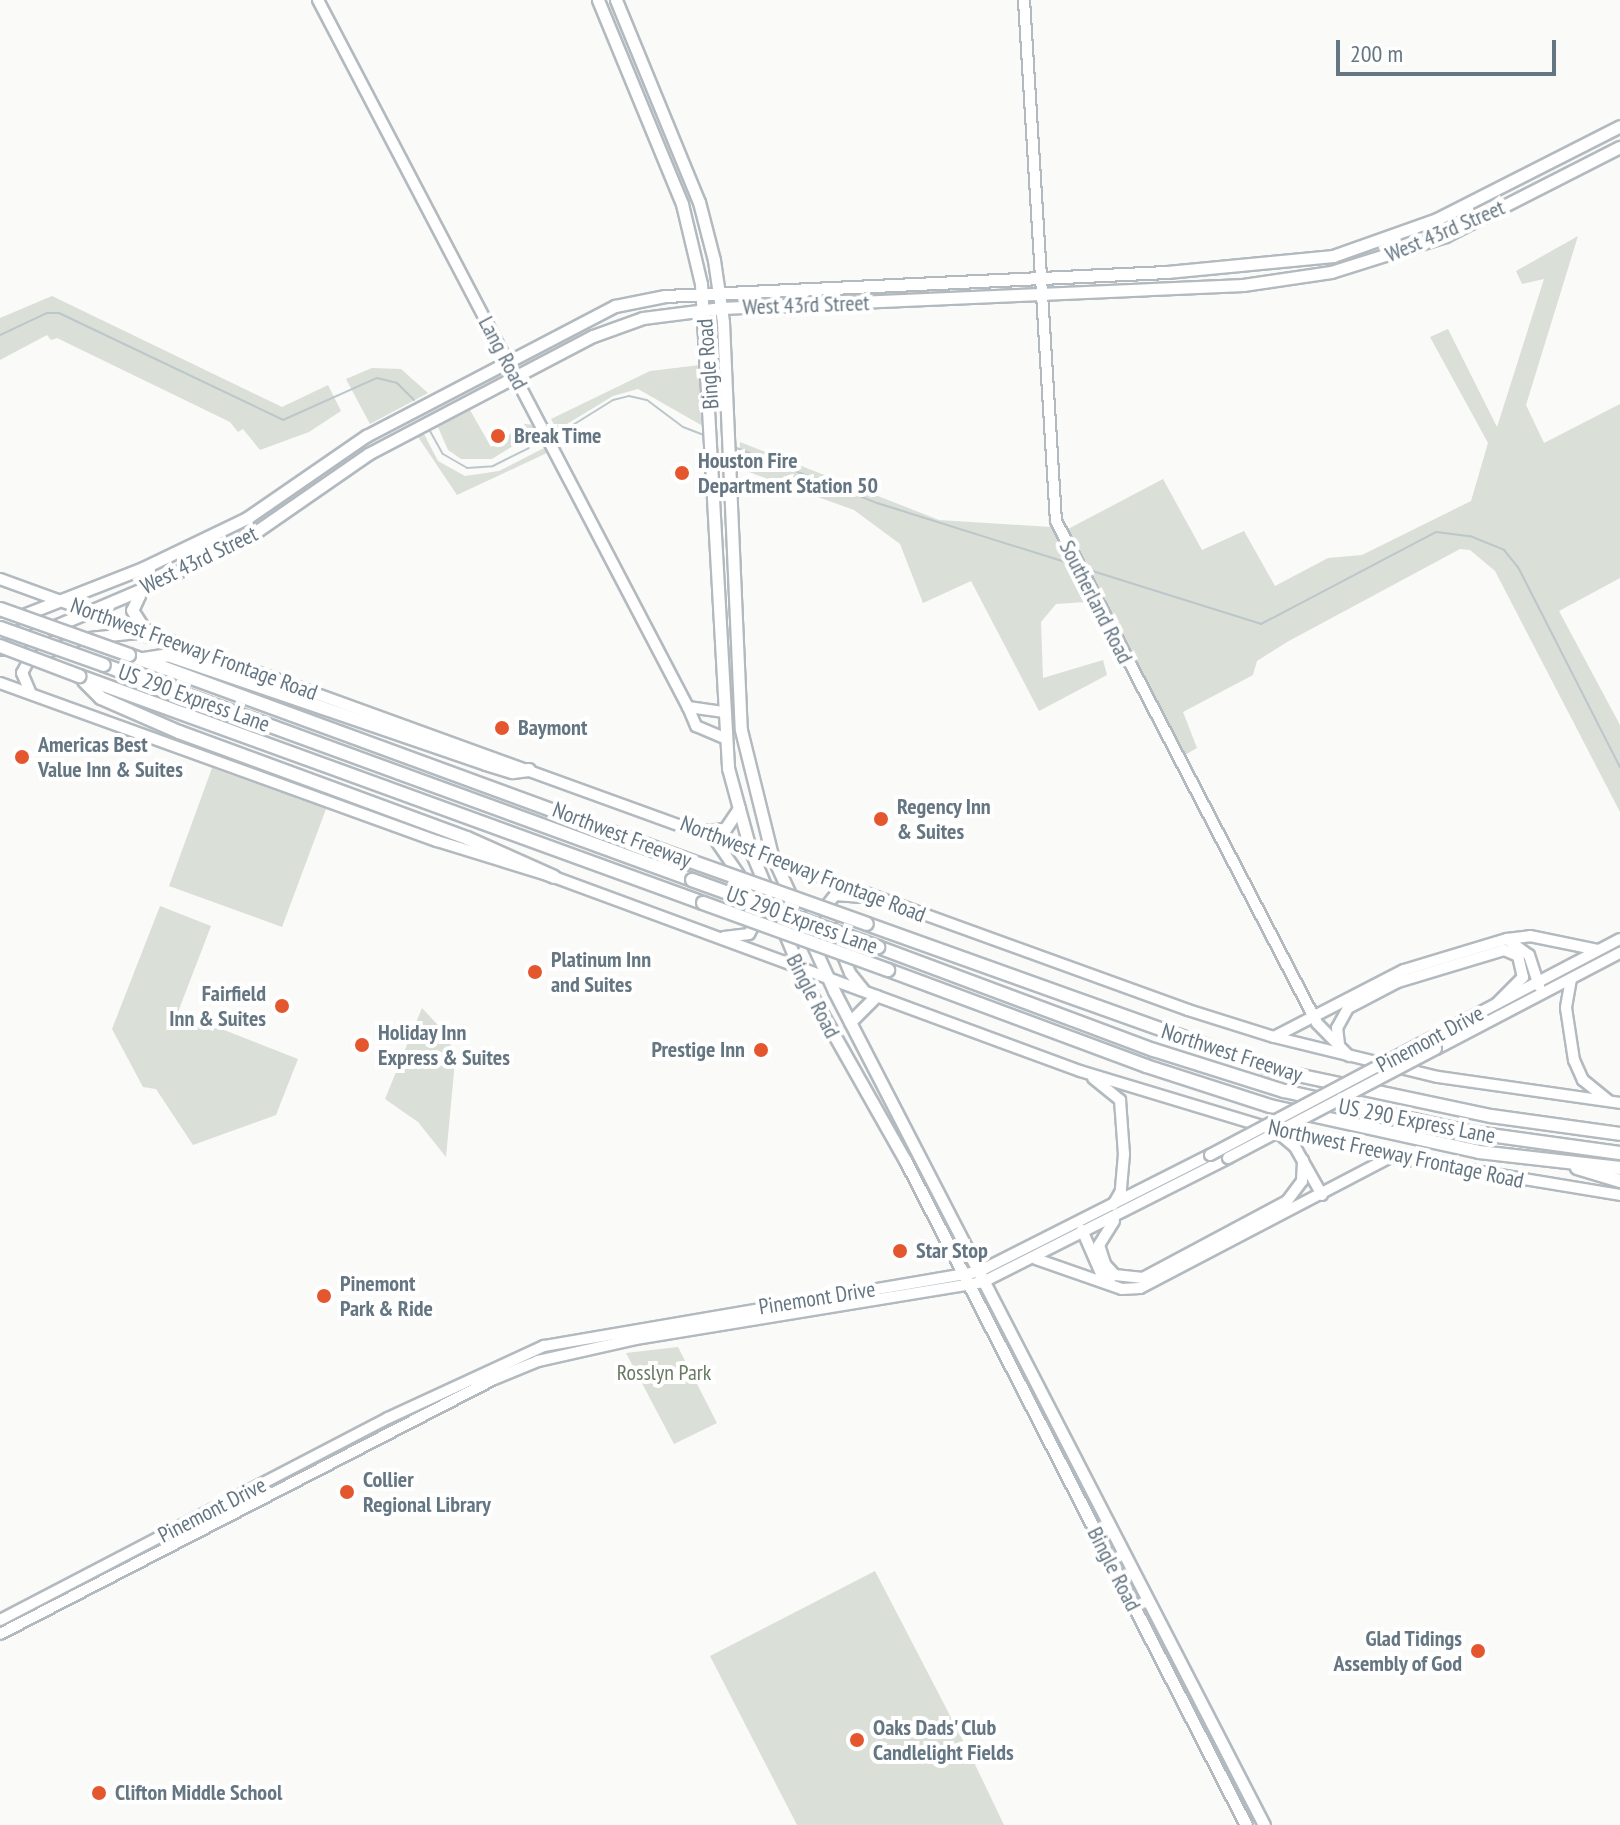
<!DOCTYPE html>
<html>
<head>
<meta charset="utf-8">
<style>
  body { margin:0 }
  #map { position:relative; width:1620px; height:1825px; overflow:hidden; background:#fafaf8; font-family:"PT Sans Narrow",sans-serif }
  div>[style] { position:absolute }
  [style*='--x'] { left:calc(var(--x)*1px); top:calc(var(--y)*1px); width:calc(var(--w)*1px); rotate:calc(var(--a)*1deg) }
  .green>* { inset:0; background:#dadfd7 }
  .stream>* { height:2px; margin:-1px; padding:0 1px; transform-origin:1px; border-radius:1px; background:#bbc7cb }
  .roads { filter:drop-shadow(2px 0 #b3babf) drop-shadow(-2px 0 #b3babf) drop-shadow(0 2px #b3babf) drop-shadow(0 -2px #b3babf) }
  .secondary>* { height:10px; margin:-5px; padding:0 5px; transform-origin:5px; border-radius:5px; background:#fff }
  .primary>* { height:11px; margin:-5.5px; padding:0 5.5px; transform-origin:5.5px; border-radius:5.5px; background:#fff }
  .highway>* { height:12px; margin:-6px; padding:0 6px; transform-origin:6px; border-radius:6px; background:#fff }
  .bridges { filter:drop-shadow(2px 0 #b3babf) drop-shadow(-2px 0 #b3babf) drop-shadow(0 2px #b3babf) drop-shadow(0 -2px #b3babf) }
  .secondary-bridge>* { height:10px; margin:-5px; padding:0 5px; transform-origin:5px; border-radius:5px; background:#fff }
  .highway-bridge>* { height:12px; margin:-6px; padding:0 6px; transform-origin:6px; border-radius:6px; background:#fff }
  .dots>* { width:22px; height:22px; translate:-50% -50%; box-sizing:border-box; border:4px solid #fff; border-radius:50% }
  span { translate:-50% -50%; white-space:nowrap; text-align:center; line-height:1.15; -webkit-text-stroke:8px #fff; paint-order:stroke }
  .street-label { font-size:22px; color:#657683 }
  .poi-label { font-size:22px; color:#657683; font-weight:700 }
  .left { translate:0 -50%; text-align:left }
  .right { translate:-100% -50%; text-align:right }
  .park-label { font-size:22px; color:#687a64 }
  .scale { position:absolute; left:1336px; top:40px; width:220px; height:36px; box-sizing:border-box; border:4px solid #657683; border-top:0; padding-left:10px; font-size:24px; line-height:28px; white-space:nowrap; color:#657683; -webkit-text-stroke:6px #fff; paint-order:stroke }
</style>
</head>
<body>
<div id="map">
  <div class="green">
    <div style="clip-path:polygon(1578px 236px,1526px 405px,1544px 443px,1620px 404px,1620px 578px,1559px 611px,1620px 725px,1620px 812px,1495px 571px,1470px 550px,1460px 549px,1287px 642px,1257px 661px,1253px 675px,1183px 712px,1197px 748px,1183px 756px,1068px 529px,1163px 479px,1202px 550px,1244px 531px,1275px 586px,1328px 558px,1362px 555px,1471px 501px,1488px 443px,1430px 337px,1448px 329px,1497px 427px,1544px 279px,1522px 284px,1516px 271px)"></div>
    <div style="clip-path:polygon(52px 296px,282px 407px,328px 385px,341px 411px,309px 432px,260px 450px,243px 429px,238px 432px,230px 422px,57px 338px,51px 340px,47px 335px,0 360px,0 318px)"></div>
    <div style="clip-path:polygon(700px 365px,701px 425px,638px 389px,613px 396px,557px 430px,551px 419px,650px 371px)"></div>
    <div style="clip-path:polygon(372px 368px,401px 369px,428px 393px,370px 424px,346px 379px)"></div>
    <div style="clip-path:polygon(470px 410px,491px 447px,525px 424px,535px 425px,534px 433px,492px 459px,461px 459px,448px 450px,438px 427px)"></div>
    <div style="clip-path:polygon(424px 434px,438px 461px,465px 476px,499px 471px,544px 448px,549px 452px,457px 495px,418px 437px)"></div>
    <div style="clip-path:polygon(740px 442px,939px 520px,1051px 527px,1086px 602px,1056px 604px,1041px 622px,1043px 678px,1103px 660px,1107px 675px,1039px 711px,971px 581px,923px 603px,900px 544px,854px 510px,738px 468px)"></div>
    <div style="clip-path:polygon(212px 768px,326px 809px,282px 927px,169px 886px)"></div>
    <div style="clip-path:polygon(160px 906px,211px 926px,178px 1012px,298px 1059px,276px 1115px,193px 1145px,156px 1089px,143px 1087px,112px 1029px)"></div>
    <div style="clip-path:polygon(422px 1008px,448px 1036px,455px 1061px,446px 1157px,418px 1122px,385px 1099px)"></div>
    <div style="clip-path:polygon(678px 1347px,717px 1423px,674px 1444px,626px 1353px)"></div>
    <div style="clip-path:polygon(875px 1571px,971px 1756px,1004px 1825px,797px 1825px,710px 1656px)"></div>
  </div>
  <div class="stream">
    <div style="--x:0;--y:335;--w:52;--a:-25.1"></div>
    <div style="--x:47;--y:313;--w:12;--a:0"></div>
    <div style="--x:59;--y:313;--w:248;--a:25.5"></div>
    <div style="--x:283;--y:420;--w:103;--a:-24.1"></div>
    <div style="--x:377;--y:378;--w:21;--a:14"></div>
    <div style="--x:397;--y:383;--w:24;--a:45"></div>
    <div style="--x:430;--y:431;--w:26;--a:61"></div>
    <div style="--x:443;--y:454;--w:28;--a:30"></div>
    <div style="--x:467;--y:468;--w:26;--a:-4"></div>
    <div style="--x:493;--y:466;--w:40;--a:-26.6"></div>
    <div style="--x:560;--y:433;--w:62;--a:-31.9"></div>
    <div style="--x:613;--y:400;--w:16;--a:-14"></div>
    <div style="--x:629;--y:396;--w:18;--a:13"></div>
    <div style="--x:647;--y:400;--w:45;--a:36.9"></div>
    <div style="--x:683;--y:427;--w:25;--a:21"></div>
    <div style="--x:734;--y:447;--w:154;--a:21.4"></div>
    <div style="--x:877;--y:503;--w:204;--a:17.4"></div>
    <div style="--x:1086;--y:569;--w:183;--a:17.4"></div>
    <div style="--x:1261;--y:624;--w:198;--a:-27.7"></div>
    <div style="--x:1436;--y:532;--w:34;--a:7"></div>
    <div style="--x:1470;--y:536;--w:37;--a:22"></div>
    <div style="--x:1504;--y:550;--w:22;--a:51"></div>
    <div style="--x:1518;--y:567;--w:225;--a:63"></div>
  </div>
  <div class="roads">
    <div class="secondary">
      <div style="--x:318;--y:0;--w:798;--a:62.38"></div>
      <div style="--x:688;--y:707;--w:37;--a:8"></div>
      <div style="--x:1024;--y:0;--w:522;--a:86.49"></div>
      <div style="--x:1056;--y:521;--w:566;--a:62.53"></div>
      <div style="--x:1317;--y:1023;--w:46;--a:45.9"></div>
      <div style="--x:0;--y:579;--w:1264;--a:19.94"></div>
      <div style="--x:1188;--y:1010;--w:90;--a:17.4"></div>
      <div style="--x:1274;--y:1037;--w:169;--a:13.7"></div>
      <div style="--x:1438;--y:1077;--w:184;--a:8.1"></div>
      <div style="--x:0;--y:683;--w:465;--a:19.9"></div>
      <div style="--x:437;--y:841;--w:122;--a:17.1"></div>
      <div style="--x:554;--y:877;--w:561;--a:20.25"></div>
      <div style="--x:1080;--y:1071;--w:201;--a:16.8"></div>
      <div style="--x:1272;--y:1129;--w:122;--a:13.2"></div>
      <div style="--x:1391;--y:1157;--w:232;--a:9.4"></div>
      <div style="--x:31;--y:694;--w:23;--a:-113"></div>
      <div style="--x:22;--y:673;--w:15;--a:-62"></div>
      <div style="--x:29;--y:660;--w:55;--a:-22.4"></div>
      <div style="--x:80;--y:639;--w:58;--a:-5.9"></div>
      <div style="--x:688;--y:707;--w:21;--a:67"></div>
      <div style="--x:696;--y:726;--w:33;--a:23"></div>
      <div style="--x:716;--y:841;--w:46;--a:55.6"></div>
      <div style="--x:742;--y:879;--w:43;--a:69.4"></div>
      <div style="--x:757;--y:919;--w:17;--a:118"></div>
      <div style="--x:749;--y:934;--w:25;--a:173"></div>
      <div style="--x:862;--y:897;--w:27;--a:-176"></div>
      <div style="--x:835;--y:895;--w:18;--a:128"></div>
      <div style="--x:824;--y:909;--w:69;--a:67.9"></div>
      <div style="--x:850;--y:973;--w:22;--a:51"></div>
      <div style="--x:1508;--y:940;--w:26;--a:36"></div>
      <div style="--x:1529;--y:955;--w:33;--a:72"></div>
      <div style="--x:1571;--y:979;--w:29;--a:100"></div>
      <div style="--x:1566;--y:1008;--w:53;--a:81.3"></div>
      <div style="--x:1574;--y:1060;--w:22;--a:66"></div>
      <div style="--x:1583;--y:1080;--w:32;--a:39"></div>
      <div style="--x:1274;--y:1037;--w:146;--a:-27.3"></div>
      <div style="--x:1404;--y:970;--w:108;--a:-16.8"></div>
      <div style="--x:1507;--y:939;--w:23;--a:-7"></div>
      <div style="--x:1530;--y:936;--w:69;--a:11.6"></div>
      <div style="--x:1339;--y:1044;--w:16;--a:-97"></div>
      <div style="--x:1337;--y:1028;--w:23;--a:-61"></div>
      <div style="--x:1348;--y:1008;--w:56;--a:-27.5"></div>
      <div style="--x:1398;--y:982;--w:111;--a:-16.8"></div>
      <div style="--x:1504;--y:950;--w:15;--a:23"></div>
      <div style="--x:1518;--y:956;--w:22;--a:77"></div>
      <div style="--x:1523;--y:977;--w:37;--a:135"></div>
      <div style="--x:1420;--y:1044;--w:226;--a:-27.7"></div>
      <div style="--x:1436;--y:1049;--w:208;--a:-27.6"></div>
      <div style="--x:1093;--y:1078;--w:35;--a:39"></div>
      <div style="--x:1120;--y:1100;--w:54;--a:85.8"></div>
      <div style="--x:1124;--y:1154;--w:37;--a:95"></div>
      <div style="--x:1121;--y:1191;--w:16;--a:120"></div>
      <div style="--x:1277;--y:1132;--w:23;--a:40"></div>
      <div style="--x:1295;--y:1147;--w:55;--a:60.6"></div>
      <div style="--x:1114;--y:1221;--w:28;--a:122"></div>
      <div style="--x:1099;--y:1245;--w:20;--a:72"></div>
      <div style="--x:1105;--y:1264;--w:15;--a:48"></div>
      <div style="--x:1115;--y:1275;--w:28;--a:6"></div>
      <div style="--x:1143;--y:1278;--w:163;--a:-28.1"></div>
      <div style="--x:1287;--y:1201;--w:25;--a:-53"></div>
      <div style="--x:1302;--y:1181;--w:21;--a:-87"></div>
      <div style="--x:1082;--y:1230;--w:50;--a:66.5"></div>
      <div style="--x:1102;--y:1276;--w:9;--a:32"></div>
      <div style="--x:1036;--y:1259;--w:91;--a:19.2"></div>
      <div style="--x:1122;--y:1289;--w:18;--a:-3"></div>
      <div style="--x:1140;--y:1288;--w:283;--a:-27.6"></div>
      <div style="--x:0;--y:1620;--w:437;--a:-27.5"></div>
      <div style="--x:388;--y:1418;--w:172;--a:-24.8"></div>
      <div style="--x:544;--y:1346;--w:440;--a:-9.7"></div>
      <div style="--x:978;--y:1272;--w:260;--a:-26.8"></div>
      <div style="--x:0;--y:1634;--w:556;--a:-27.3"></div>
      <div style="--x:494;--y:1379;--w:48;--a:-22.2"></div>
      <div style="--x:538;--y:1361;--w:100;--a:-12.7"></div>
      <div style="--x:636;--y:1339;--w:352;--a:-9.3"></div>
      <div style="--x:983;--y:1282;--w:275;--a:-26.8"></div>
    </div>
    <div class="primary">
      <div style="--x:598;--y:0;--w:221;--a:67.6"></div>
      <div style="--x:682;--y:204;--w:82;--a:76.6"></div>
      <div style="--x:701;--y:284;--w:485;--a:86.8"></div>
      <div style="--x:728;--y:768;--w:84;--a:74.8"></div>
      <div style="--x:750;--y:849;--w:149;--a:67.6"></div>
      <div style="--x:807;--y:987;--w:199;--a:60.5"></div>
      <div style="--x:905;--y:1160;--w:747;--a:62.85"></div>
      <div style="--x:616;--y:0;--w:218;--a:67.7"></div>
      <div style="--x:699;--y:202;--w:60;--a:75.5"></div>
      <div style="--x:714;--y:260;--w:63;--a:81.7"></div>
      <div style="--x:723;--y:322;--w:408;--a:87.5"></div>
      <div style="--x:741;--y:730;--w:129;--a:76.1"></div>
      <div style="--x:772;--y:855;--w:149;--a:65.5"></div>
      <div style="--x:834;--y:991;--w:938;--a:62.72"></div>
      <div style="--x:184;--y:567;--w:28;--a:-42"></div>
      <div style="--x:205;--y:548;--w:11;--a:-75"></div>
      <div style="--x:142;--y:589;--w:23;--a:115"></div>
      <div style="--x:132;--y:610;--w:31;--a:57"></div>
      <div style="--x:0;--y:624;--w:154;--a:-21.4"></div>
      <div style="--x:143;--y:568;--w:115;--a:-25.7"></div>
      <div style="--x:247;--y:518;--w:145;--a:-34.6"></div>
      <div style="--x:366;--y:436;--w:281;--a:-27.6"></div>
      <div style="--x:615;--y:306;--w:51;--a:-11.3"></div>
      <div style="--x:665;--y:296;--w:503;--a:-2.74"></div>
      <div style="--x:1167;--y:272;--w:167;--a:-5.5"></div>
      <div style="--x:1333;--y:256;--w:110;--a:-19.6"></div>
      <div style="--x:1437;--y:219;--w:205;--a:-26.9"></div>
      <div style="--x:1;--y:649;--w:164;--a:-23"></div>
      <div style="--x:152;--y:585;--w:118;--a:-27.2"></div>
      <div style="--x:257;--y:531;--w:135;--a:-34.7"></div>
      <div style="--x:368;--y:454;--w:254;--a:-27.7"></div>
      <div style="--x:593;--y:336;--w:53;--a:-19.8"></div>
      <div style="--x:643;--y:318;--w:79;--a:-7.3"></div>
      <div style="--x:721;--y:308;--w:523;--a:-2.52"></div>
      <div style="--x:1243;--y:285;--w:89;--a:-8.4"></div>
      <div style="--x:1331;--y:272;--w:120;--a:-17.5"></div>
      <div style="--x:1445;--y:236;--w:196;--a:-27"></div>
      <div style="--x:705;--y:831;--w:20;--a:-6"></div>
      <div style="--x:725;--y:829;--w:25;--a:-56"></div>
      <div style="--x:850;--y:1022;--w:37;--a:-45"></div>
    </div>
    <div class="highway">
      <div style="--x:129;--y:655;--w:589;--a:20.16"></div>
      <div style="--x:144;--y:659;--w:24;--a:-9"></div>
      <div style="--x:168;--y:655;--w:336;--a:18.9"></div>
      <div style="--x:486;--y:764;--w:28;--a:17"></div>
      <div style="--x:513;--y:772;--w:16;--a:-7"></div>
      <div style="--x:104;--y:665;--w:626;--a:20.08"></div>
      <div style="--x:79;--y:676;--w:664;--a:19.99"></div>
      <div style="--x:84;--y:681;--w:24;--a:45"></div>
      <div style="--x:101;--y:698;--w:85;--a:23.6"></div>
      <div style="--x:179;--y:732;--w:307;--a:20.2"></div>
      <div style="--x:467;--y:838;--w:95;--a:24.1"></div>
      <div style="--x:867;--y:924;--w:432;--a:19.7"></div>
      <div style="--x:1274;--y:1070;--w:222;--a:12"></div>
      <div style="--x:1491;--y:1116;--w:130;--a:7.9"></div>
      <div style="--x:878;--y:947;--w:295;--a:20.5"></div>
      <div style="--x:1154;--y:1050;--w:136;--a:17.5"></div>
      <div style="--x:1284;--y:1091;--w:189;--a:12.6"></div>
      <div style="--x:1468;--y:1132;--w:153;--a:7.9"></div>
      <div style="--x:888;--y:970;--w:275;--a:20.4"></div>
      <div style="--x:1146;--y:1066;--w:130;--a:17.9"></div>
      <div style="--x:1270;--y:1106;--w:214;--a:12.4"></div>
      <div style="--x:1479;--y:1152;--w:142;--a:6.5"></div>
      <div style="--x:1577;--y:1168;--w:45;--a:16.8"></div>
    </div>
  </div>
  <div class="bridges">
    <div class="secondary-bridge">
      <div style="--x:1210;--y:1155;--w:238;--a:-27.9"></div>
      <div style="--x:1228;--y:1158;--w:235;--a:-27.7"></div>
    </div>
    <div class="highway-bridge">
      <div style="--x:0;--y:609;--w:137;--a:19.6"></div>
      <div style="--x:0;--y:628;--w:110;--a:19.6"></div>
      <div style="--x:0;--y:646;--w:85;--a:20.8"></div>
      <div style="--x:682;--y:858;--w:196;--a:19.6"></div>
      <div style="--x:692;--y:880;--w:198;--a:19.8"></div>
      <div style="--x:703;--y:903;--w:197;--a:19.9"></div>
    </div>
  </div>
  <div class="dots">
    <div style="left:498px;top:436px;background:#e4572e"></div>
    <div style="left:682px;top:473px;background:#e4572e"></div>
    <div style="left:502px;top:728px;background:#e4572e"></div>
    <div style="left:22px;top:757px;background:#e4572e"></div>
    <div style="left:881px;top:819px;background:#e4572e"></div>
    <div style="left:535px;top:972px;background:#e4572e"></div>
    <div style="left:282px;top:1006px;background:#e4572e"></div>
    <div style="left:362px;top:1045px;background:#e4572e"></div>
    <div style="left:761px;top:1050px;background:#e4572e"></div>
    <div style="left:900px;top:1251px;background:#e4572e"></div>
    <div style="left:324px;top:1296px;background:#e4572e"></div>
    <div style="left:347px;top:1492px;background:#e4572e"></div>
    <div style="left:1478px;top:1651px;background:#e4572e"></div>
    <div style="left:857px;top:1740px;background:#e4572e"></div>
    <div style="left:99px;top:1793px;background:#e4572e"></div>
  </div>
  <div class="street-label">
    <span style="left:1445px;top:231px;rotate:-23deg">West 43rd Street</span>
    <span style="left:806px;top:305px;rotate:-2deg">West 43rd Street</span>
    <span style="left:503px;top:353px;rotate:62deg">Lang Road</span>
    <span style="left:708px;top:364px;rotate:-94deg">Bingle Road</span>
    <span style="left:199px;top:560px;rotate:-26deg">West 43rd Street</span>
    <span style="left:1096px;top:602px;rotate:63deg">Southerland Road</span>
    <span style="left:194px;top:649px;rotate:20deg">Northwest Freeway Frontage Road</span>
    <span style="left:194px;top:698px;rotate:20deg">US 290 Express Lane</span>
    <span style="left:622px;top:835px;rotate:21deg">Northwest Freeway</span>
    <span style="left:803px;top:869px;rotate:21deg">Northwest Freeway Frontage Road</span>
    <span style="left:802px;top:920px;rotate:20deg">US 290 Express Lane</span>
    <span style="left:813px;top:996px;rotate:63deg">Bingle Road</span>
    <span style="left:1430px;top:1039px;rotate:-28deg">Pinemont Drive</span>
    <span style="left:1232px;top:1053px;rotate:18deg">Northwest Freeway</span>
    <span style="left:1417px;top:1121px;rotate:11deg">US 290 Express Lane</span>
    <span style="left:1396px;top:1154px;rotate:12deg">Northwest Freeway Frontage Road</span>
    <span style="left:817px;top:1298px;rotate:-9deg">Pinemont Drive</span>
    <span style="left:212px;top:1510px;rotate:-27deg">Pinemont Drive</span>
    <span style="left:1114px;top:1569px;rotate:63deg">Bingle Road</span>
  </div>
  <div class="poi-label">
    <span class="left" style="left:514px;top:436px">Break Time</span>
    <span class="left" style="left:698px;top:473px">Houston Fire<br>Department Station 50</span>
    <span class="left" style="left:518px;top:728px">Baymont</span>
    <span class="left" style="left:38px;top:757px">Americas Best<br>Value Inn &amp; Suites</span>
    <span class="left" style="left:897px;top:819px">Regency Inn<br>&amp; Suites</span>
    <span class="left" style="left:551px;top:972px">Platinum Inn<br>and Suites</span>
    <span class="right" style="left:266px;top:1006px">Fairfield<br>Inn &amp; Suites</span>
    <span class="left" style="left:378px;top:1045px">Holiday Inn<br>Express &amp; Suites</span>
    <span class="right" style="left:745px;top:1050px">Prestige Inn</span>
    <span class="left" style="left:916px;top:1251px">Star Stop</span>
    <span class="left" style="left:340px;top:1296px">Pinemont<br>Park &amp; Ride</span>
    <span class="left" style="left:363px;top:1492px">Collier<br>Regional Library</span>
    <span class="right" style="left:1462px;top:1651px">Glad Tidings<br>Assembly of God</span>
    <span class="left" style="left:873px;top:1740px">Oaks Dads' Club<br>Candlelight Fields</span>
    <span class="left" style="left:115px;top:1793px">Clifton Middle School</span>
  </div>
  <div class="park-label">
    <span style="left:664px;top:1373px">Rosslyn Park</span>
  </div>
  <div class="scale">200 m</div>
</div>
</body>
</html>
